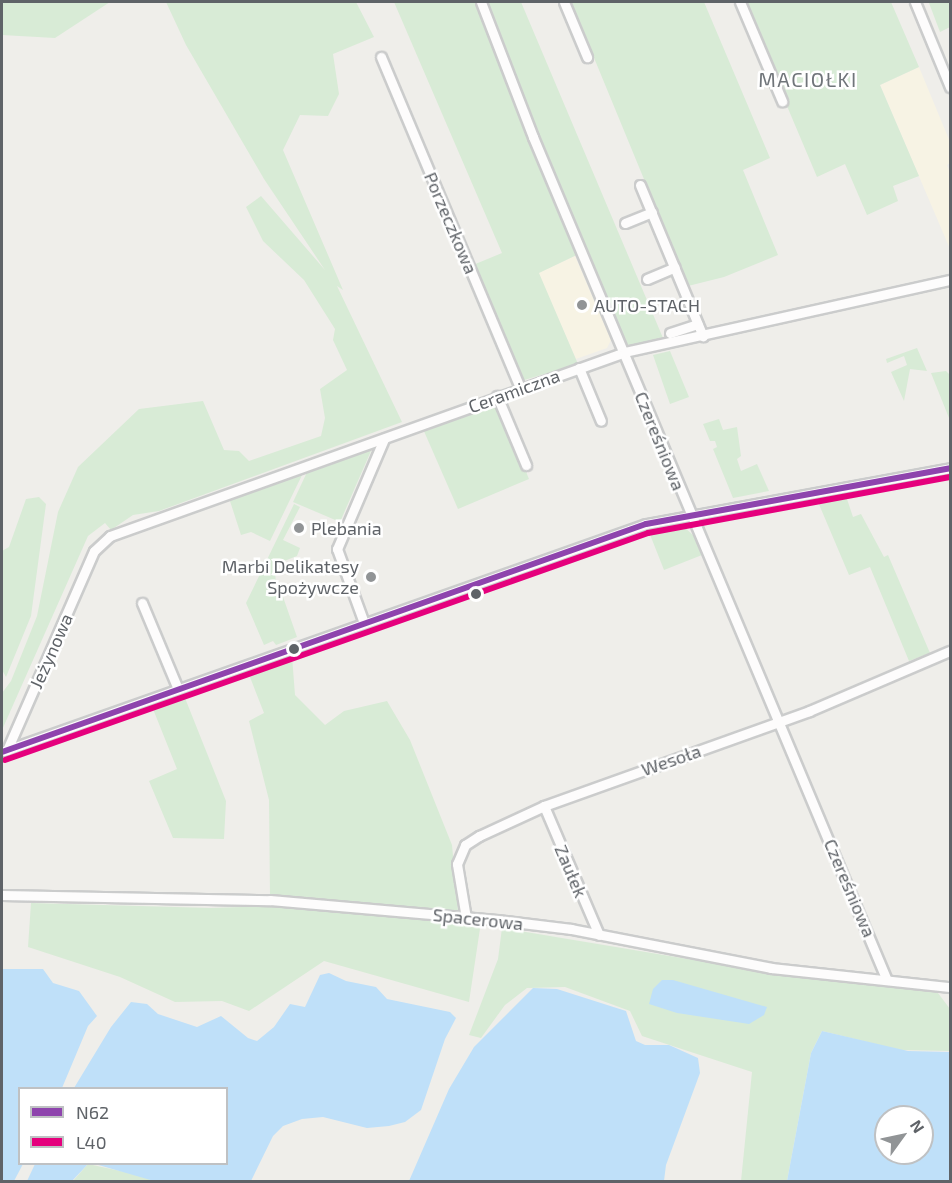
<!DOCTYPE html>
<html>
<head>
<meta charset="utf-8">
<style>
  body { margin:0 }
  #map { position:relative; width:952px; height:1183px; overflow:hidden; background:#efeeea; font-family:"Exo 2",sans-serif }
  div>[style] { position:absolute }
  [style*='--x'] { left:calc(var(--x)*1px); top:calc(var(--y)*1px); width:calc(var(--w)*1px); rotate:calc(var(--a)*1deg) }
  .commercial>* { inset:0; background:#f7f3e4 }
  .green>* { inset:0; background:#d8ebd6 }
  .water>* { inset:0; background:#bfe0f9 }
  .roads { filter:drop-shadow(2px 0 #cbcccc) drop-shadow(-2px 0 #cbcccc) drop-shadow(0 2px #cbcccc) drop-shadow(0 -2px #cbcccc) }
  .minor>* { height:9px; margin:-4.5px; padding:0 4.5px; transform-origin:4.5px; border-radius:4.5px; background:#fdfcfc }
  .bus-1>* { height:6px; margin:-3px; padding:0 3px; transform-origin:3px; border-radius:3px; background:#8e44ad }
  .bus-2>* { height:6px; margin:-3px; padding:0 3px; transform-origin:3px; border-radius:3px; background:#e5007d }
  .dots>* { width:16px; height:16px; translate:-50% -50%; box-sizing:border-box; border:3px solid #fff; border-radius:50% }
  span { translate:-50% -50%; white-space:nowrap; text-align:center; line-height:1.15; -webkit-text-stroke:5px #fff; paint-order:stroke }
  .street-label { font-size:18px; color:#5f6368 }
  .poi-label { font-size:18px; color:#5f6368 }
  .left { translate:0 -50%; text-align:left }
  .right { translate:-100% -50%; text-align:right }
  .neighbourhood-label { font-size:20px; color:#70757a; letter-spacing:1.5px }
  .frame { position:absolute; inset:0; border:3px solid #5f6368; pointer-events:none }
  .legend { position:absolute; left:18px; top:1087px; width:210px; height:78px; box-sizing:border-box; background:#fff; border:2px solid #bfc1c3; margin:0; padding:8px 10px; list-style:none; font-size:18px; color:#5f6368 }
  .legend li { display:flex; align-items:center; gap:12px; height:30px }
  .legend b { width:30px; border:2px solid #bfc1c3 }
  .north { position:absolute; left:874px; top:1105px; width:60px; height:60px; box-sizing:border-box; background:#fff; border:2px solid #bfc1c3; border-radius:50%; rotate:57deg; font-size:16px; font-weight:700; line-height:24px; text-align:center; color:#5f6368 }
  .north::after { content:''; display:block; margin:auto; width:21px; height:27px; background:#919496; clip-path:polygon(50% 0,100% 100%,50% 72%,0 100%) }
</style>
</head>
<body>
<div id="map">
  <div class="commercial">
    <div style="clip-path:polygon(919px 67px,950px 142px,950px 163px,947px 165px,950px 173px,950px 249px,880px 85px)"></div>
    <div style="clip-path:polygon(575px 256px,611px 340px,607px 348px,576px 359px,538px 273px)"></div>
  </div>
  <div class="green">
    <div style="clip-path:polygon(2px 2px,110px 2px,55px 38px,2px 35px)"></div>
    <div style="clip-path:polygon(166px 2px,356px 2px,374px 37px,333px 54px,339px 94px,328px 116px,300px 115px,283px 150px,343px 290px,337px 286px,402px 422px,159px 511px,133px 515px,111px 530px,105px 523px,88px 536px,2px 730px,2px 693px,11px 681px,37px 616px,58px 512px,78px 467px,139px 409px,203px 401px,224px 450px,239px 451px,249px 461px,321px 436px,325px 418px,320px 389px,347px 370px,333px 340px,335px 329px,304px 280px,263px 241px,246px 207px,261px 196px,325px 270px,264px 179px,186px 45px)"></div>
    <div style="clip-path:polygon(394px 2px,521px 2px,663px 338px,625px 347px,585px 251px,539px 273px,578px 364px,521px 381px,473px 265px,502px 253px)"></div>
    <div style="clip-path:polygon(571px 2px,704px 2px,770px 158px,743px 170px,778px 255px,724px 277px,688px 286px)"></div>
    <div style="clip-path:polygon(743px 2px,891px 2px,919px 67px,880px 85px,919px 176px,893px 186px,898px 201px,867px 215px,845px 164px,817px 177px)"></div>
    <div style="clip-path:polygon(950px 2px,950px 27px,940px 32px,929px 3px)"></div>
    <div style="clip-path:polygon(917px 348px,927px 371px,910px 369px,904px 401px,891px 372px,907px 365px,904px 356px,887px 363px,886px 359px)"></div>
    <div style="clip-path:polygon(670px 351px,689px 397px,670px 404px,653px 355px)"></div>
    <div style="clip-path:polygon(946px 371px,950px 375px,949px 418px,931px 373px)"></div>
    <div style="clip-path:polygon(498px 403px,529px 479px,458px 509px,423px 429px)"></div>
    <div style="clip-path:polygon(719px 419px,723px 430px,737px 427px,741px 456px,737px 459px,741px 471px,757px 464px,769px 491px,733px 498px,713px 449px,717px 447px,715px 441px,710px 441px,703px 424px)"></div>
    <div style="clip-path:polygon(368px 447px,371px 451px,340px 522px,293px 502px,308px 470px)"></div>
    <div style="clip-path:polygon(304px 471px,270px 541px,251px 532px,241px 535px,229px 498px)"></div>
    <div style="clip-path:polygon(846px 496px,853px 517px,861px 514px,884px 557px,888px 555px,930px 653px,909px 661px,870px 567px,849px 575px,818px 502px)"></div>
    <div style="clip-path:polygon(39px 497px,46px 504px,31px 616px,6px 677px,2px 670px,2px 551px,9px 547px,26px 499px)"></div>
    <div style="clip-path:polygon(294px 504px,300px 507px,283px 540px,300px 548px,297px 556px,274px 565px,277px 590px,282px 594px,297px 637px,276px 645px,273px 641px,264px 645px,246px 603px)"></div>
    <div style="clip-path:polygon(683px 526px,695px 537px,702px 555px,664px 570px,649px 532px)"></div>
    <div style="clip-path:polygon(292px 656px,295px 695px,325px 725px,344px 711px,387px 701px,410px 740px,452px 845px,458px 911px,270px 897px,269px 800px,249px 721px,264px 713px,248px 672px)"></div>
    <div style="clip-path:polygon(185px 698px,226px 801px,224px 839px,173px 838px,149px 781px,177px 769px,153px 709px)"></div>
    <div style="clip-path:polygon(31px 903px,211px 908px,299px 905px,481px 922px,469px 1002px,324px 961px,249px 1011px,222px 1001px,175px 1002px,120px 977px,28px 947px)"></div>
    <div style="clip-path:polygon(502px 928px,789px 976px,823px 975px,928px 987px,938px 993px,950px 1009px,950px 1051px,900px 1050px,822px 1031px,811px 1053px,787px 1181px,741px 1181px,752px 1072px,642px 1036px,630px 1011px,565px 987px,527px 988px,505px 1005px,481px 1038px,469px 1035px,498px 959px)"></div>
    <div style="clip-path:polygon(88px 1164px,139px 1175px,154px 1181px,72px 1182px)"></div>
  </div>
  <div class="water">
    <div style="clip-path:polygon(2px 969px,43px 969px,53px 983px,79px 991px,97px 1016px,88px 1026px,62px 1088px,20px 1088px,20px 1164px,23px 1164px,14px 1181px,2px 1181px)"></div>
    <div style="clip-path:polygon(329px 973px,346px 981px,376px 987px,387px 999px,450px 1012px,456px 1018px,445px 1039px,421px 1110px,405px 1122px,389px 1126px,367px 1128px,323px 1117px,302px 1119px,283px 1126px,273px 1136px,251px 1181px,154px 1181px,95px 1164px,226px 1164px,226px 1088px,74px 1088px,111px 1027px,131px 1002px,147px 1004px,158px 1014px,197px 1027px,221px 1016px,248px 1038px,257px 1041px,274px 1027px,290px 1004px,305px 1007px,320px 975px)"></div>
    <div style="clip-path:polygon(662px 980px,673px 980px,767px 1007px,764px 1015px,749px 1024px,677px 1013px,649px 1004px,653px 989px)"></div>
    <div style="clip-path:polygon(533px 988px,557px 989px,626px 1011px,636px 1041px,645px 1045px,669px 1045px,698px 1058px,700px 1073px,666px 1165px,664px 1181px,409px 1181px,449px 1089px,474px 1047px)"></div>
    <div style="clip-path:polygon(evenodd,822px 1031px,908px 1051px,950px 1052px,950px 1181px,787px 1181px,811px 1053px,822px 1031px,886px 1117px,922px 1117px,922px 1153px,886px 1153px,886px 1117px)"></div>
    <div style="clip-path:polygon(35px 1164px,88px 1164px,72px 1181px,27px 1181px)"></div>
  </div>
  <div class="roads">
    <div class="minor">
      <div style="--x:481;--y:2;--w:145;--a:68.9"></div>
      <div style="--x:533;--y:137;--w:912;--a:67.23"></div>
      <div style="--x:564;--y:2;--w:60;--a:67.3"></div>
      <div style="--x:740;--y:2;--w:108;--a:67"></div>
      <div style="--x:915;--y:2;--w:92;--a:67.6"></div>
      <div style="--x:381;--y:57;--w:359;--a:67.2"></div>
      <div style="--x:640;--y:185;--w:164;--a:67.4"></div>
      <div style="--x:625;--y:223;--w:29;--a:-22"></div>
      <div style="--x:647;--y:279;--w:30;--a:-23"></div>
      <div style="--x:670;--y:333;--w:29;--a:-18"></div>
      <div style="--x:579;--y:368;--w:57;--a:67.5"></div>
      <div style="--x:497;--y:396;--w:75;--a:67.2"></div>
      <div style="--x:142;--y:603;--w:93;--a:67.3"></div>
      <div style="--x:364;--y:623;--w:79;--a:-110"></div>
      <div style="--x:337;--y:549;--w:120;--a:-66.9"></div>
      <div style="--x:7;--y:750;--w:217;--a:-66.4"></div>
      <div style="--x:94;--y:551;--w:22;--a:-43"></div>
      <div style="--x:110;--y:536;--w:547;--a:-19.66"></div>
      <div style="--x:625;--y:352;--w:333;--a:-12.5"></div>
      <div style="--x:4;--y:751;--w:681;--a:-19.47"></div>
      <div style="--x:646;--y:524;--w:309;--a:-10.4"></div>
      <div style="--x:544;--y:806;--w:140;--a:66.9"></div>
      <div style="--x:2;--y:895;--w:268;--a:1.1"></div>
      <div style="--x:270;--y:900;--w:228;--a:5"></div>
      <div style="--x:497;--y:920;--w:75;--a:6.9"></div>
      <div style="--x:571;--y:929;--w:204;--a:11"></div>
      <div style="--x:771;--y:968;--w:180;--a:6.1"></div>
      <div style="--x:466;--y:918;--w:55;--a:-99.5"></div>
      <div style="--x:457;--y:864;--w:21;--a:-67"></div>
      <div style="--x:465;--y:845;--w:17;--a:-33"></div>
      <div style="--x:479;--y:836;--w:72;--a:-24.8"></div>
      <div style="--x:544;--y:806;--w:282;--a:-19.7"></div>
      <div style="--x:809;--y:711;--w:153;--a:-23.1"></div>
    </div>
  </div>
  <div class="bus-1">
    <div style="--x:2;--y:752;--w:683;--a:-19.5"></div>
    <div style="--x:646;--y:524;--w:309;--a:-10.4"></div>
  </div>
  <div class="bus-2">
    <div style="--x:5;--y:760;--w:682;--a:-19.44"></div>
    <div style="--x:648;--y:533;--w:307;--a:-10.5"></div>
  </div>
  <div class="dots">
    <div style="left:582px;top:305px;background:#919496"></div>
    <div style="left:299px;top:528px;background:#919496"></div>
    <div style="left:371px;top:577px;background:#919496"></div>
    <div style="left:476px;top:594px;background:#5f6368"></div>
    <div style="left:294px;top:649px;background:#5f6368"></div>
  </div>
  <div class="street-label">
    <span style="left:451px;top:223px;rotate:67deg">Porzeczkowa</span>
    <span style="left:514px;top:391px;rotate:-20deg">Ceramiczna</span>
    <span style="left:660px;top:441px;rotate:68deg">Czereśniowa</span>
    <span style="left:51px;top:651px;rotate:-66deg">Jeżynowa</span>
    <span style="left:671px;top:760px;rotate:-19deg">Wesoła</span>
    <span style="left:571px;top:871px;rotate:67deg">Zaułek</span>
    <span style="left:850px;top:888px;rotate:67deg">Czereśniowa</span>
    <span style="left:478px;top:919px;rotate:6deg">Spacerowa</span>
  </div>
  <div class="poi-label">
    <span class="left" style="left:594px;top:305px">AUTO-STACH</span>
    <span class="left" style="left:311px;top:528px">Plebania</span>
    <span class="right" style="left:359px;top:577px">Marbi Delikatesy<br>Spożywcze</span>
  </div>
  <div class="neighbourhood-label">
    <span style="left:808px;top:79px">MACIOŁKI</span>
  </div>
  <div class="frame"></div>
  <ul class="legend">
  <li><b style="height:8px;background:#8e44ad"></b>N62</li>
  <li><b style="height:8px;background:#e5007d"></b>L40</li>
  </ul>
  <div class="north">N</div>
</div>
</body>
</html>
